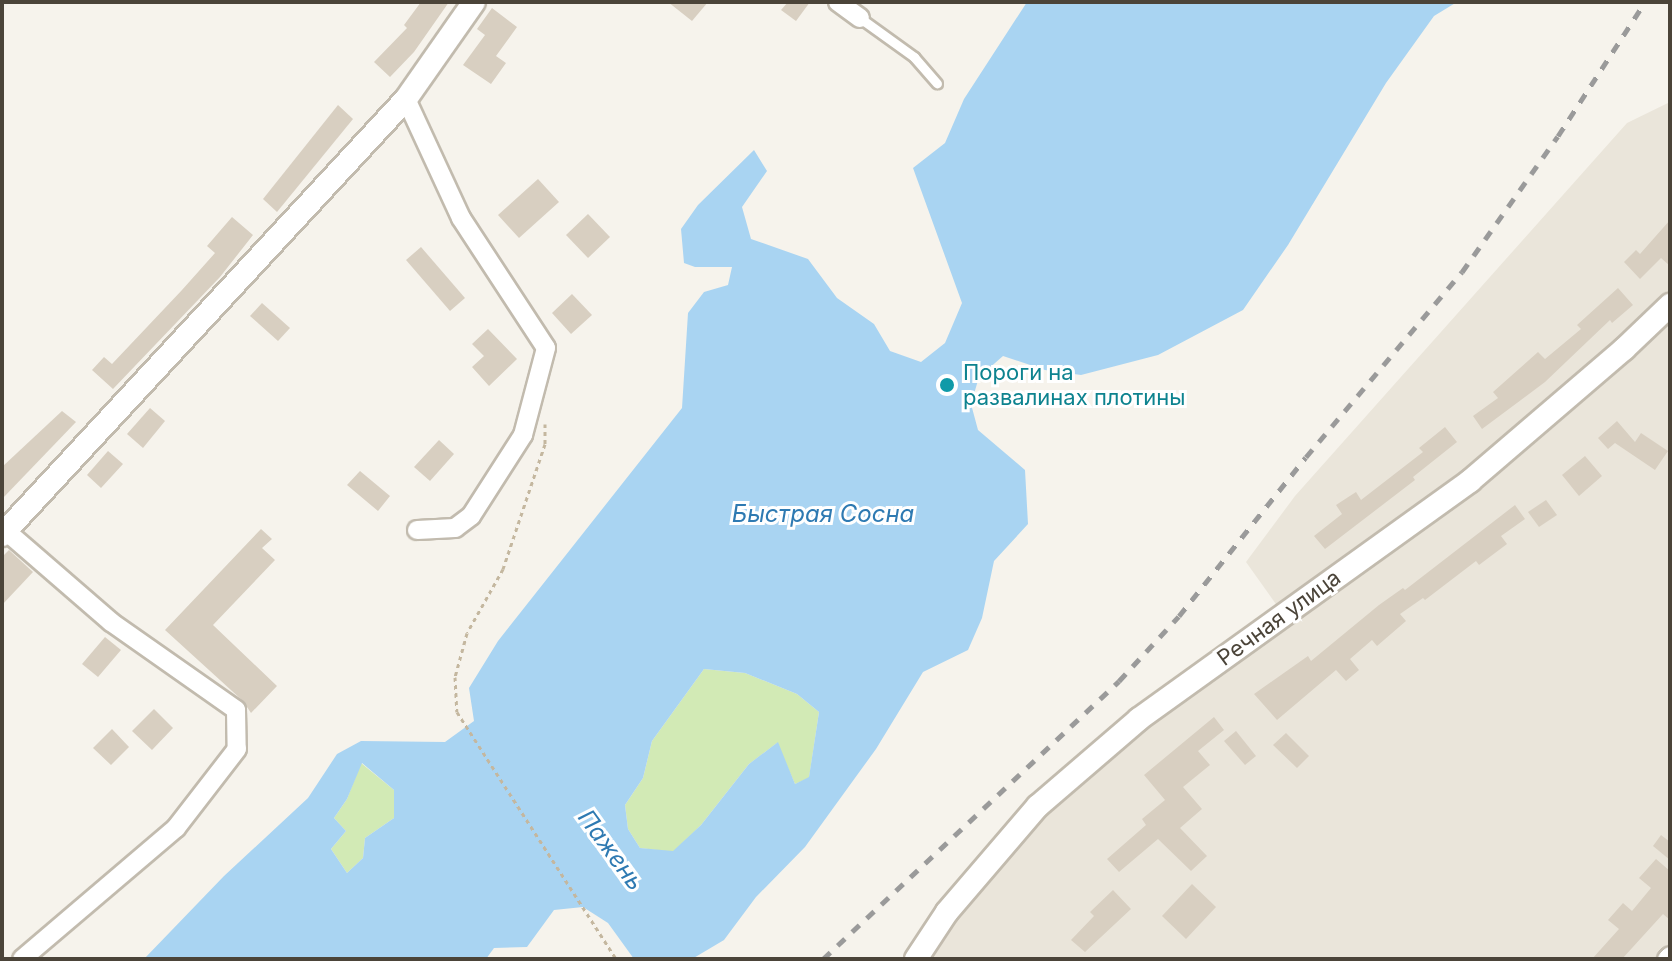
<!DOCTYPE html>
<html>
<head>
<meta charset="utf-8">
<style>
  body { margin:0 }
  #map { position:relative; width:1672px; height:961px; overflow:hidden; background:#f6f3ec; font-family:Inter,sans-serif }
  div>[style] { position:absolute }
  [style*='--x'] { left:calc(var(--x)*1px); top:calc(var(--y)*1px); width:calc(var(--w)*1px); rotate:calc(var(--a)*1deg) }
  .residential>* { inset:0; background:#eae5da }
  .green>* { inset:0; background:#d2eab5 }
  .water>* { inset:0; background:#a9d4f2 }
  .building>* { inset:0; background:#d8cfc1 }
  .path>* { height:3px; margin-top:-1.5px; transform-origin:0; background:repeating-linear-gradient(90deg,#c4b79f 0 4px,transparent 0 8px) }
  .roads { filter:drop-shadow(2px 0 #c2bbae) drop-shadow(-2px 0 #c2bbae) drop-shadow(0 2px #c2bbae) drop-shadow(0 -2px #c2bbae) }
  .service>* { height:9px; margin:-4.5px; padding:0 4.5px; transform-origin:4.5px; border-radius:4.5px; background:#fff }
  .minor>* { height:18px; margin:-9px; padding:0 9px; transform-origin:9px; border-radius:9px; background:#fff }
  .tertiary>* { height:22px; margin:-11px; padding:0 11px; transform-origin:11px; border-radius:11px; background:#fff }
  .rail>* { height:5px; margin-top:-2.5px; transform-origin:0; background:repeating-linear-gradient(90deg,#9a9a9a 0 10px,transparent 0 20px) }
  .dots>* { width:22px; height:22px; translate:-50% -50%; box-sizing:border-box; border:4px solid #fff; border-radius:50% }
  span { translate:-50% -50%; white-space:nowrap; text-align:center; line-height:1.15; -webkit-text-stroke:6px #fff; paint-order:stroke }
  .culture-label { font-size:22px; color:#0d838f }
  .left { translate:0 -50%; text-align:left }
  .street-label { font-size:22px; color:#4b4439 }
  .water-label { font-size:24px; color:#2e7ab2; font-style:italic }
  .frame { position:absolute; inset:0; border:4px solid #4b4439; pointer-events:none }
</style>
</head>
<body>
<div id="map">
  <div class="residential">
    <div style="clip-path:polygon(1670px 102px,1670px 959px,916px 959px,1038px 806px,1283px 614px,1246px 562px,1295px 496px,1627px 123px)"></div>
  </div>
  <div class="green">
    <div style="clip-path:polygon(704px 669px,745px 673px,797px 694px,819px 712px,809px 778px,795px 784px,777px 743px,749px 764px,701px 825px,673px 852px,640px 848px,628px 829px,625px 805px,643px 778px,652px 741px)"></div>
    <div style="clip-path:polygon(361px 763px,394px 790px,394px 818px,365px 838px,363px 858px,347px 873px,331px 849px,346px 831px,334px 818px,347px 799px)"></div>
  </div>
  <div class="water">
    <div style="clip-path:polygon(evenodd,1027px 2px,1457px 2px,1434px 16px,1386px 83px,1288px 245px,1243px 310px,1158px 355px,1081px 375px,1045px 370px,1003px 356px,979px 377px,971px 404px,978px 430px,1025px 470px,1028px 524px,994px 561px,982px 618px,968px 650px,923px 672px,876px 749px,805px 847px,756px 897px,724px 940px,692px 959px,634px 959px,608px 923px,583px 907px,554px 910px,527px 947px,494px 948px,486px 959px,144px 959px,224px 876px,308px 798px,337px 754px,361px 741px,445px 742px,474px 721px,469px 688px,498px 641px,682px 408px,688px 313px,704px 292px,728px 285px,732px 267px,695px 267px,684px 263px,681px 229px,698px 205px,754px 150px,767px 171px,742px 207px,751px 239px,808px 259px,837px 298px,874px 324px,890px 351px,921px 362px,945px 343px,962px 303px,913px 168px,945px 143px,964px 99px,1027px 2px,704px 669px,745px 673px,797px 694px,819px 712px,809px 777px,795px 784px,778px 742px,749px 764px,701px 825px,673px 851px,640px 848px,628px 829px,625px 805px,643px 778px,652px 741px,704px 669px,1027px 2px,362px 763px,394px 790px,394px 818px,365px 838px,363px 858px,347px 873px,331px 849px,346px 831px,334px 818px,347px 799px,362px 763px)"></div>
  </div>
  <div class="building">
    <div style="clip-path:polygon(421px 2px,449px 2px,414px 52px,390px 77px,374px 62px,407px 28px,404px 25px)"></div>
    <div style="clip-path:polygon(668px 2px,708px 2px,692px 21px)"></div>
    <div style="clip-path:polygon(788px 2px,810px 2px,796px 21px,781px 10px)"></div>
    <div style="clip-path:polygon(492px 8px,517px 27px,496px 56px,506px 63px,491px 84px,463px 65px,485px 35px,477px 29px)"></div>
    <div style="clip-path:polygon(338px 105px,353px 119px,277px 212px,263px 199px)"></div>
    <div style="clip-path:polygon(538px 179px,559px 202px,519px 238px,498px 215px)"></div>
    <div style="clip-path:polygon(588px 214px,610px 237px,588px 258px,566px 235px)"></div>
    <div style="clip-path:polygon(232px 217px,253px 235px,220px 277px,113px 389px,92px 370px,104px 357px,112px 364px,182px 290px,215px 253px,207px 246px)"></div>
    <div style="clip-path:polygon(1670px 220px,1670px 266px,1661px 258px,1640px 279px,1624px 262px,1636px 250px,1640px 254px)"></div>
    <div style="clip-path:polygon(421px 247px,465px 298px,450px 311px,406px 260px)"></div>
    <div style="clip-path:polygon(1618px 288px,1633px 305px,1612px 323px,1610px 320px,1545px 382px,1482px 429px,1473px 416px,1498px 398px,1493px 392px,1538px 352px,1545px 359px,1581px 329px,1577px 325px)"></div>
    <div style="clip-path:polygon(572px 294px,592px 315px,571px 334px,552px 313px)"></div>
    <div style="clip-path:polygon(262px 303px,290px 328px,278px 341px,250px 316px)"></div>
    <div style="clip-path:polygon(488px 329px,517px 359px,489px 386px,472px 367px,484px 356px,472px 344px)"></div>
    <div style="clip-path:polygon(150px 408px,165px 421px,143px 448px,127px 434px)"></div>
    <div style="clip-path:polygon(62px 411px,76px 422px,2px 499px,2px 467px)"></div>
    <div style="clip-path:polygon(1617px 421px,1635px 442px,1641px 433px,1668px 451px,1655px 470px,1615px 443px,1608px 449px,1598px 438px)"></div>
    <div style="clip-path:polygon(1445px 427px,1457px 442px,1413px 477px,1415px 480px,1325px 549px,1314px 536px,1342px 514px,1336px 505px,1356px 492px,1361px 500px,1423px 452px,1419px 448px)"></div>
    <div style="clip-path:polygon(439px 440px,454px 454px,430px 481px,414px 467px)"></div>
    <div style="clip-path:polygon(108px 451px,123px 464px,101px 488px,87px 475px)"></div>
    <div style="clip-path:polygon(1585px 456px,1602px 476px,1579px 496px,1562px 475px)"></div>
    <div style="clip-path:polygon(360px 471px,390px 496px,378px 511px,347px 485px)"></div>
    <div style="clip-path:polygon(1546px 500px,1557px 515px,1539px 527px,1528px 512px)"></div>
    <div style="clip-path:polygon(1515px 505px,1525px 519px,1501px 536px,1507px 544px,1479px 565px,1476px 561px,1425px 600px,1423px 598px,1400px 614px,1406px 621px,1377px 646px,1372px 640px,1350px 659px,1359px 670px,1346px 681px,1336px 670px,1277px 720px,1254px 694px,1308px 656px,1311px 661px,1379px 605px,1403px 588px,1405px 590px)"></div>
    <div style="clip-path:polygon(261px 529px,272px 539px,262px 548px,275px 560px,213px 625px,277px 686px,251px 713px,243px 701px,165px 630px)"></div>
    <div style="clip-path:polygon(9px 550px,33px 572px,2px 605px,2px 557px)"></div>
    <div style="clip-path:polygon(105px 637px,121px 650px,98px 677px,82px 664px)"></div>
    <div style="clip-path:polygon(154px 709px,173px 728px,152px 750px,132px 731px)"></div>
    <div style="clip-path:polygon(1214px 717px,1224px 730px,1198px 751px,1210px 765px,1183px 787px,1202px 809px,1180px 828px,1207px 856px,1191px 871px,1158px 839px,1119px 872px,1107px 859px,1146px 825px,1142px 819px,1165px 800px,1144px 775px)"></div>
    <div style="clip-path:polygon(112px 729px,129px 747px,111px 765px,93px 748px)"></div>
    <div style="clip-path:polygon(1236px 731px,1256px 756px,1245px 765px,1224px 741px)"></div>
    <div style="clip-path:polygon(1286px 733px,1309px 756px,1297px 768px,1273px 745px)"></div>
    <div style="clip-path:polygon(1661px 835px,1670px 842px,1670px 860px,1653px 846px)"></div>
    <div style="clip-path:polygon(1656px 859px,1670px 871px,1670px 920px,1663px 914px,1622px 959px,1592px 959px,1619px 929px,1608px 920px,1623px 903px,1632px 911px,1651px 888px,1639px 878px)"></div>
    <div style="clip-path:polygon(1192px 884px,1216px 907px,1186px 939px,1162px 916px)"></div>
    <div style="clip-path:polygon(1113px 890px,1131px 909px,1085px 952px,1071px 940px,1094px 916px,1090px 912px)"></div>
  </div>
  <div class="path">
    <div style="--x:545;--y:424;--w:20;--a:90"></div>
    <div style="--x:545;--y:444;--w:132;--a:108.6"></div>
    <div style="--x:503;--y:569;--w:73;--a:119.4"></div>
    <div style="--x:467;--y:633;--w:46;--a:105.3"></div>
    <div style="--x:455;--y:677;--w:35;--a:87"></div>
    <div style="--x:457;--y:712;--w:294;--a:57.2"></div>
  </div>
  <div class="roads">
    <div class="service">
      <div style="--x:860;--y:18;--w:67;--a:35.8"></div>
      <div style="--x:914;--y:57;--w:35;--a:49"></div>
    </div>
    <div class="minor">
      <div style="--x:838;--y:2;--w:27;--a:36"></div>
      <div style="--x:406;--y:99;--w:131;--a:65.2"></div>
      <div style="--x:461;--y:218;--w:155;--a:56.8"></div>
      <div style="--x:546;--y:348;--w:90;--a:104.8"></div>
      <div style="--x:523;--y:435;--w:96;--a:122.7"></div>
      <div style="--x:471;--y:516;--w:20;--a:143"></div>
      <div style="--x:455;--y:528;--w:38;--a:177"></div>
      <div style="--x:6;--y:531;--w:139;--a:40.9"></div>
      <div style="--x:111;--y:622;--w:153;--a:35.1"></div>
      <div style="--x:236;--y:710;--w:39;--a:89"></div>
      <div style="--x:237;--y:749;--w:100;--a:127.7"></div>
      <div style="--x:176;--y:828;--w:202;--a:139.6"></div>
      <div style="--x:1667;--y:959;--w:4;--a:-45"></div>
    </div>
    <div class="tertiary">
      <div style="--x:2;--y:535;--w:594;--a:-47.18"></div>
      <div style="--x:406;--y:99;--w:118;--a:-55"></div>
      <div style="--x:916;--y:959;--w:56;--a:-56.6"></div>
      <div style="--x:947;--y:912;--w:140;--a:-49.4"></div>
      <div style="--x:1038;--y:806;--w:133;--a:-40.7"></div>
      <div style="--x:1139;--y:719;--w:408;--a:-35.7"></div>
      <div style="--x:1470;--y:481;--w:203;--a:-40.6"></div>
      <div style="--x:1624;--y:349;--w:64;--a:-43.7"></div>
    </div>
  </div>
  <div class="rail">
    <div style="--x:823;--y:959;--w:406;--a:-43.2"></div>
    <div style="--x:1119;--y:681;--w:88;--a:-47.3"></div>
    <div style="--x:1179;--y:616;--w:203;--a:-51.4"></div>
    <div style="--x:1306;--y:457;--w:242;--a:-49.9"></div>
    <div style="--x:1462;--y:272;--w:166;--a:-54.8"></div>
    <div style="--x:1558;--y:136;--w:160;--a:-57"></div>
  </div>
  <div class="dots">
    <div style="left:947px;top:385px;background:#0f9aa8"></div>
  </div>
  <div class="culture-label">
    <span class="left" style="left:963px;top:385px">Пороги на<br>развалинах плотины</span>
  </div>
  <div class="street-label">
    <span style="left:1279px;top:618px;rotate:-36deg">Речная улица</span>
  </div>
  <div class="water-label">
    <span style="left:823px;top:514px">Быстрая Сосна</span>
    <span style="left:611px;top:850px;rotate:54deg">Пажень</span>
  </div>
  <div class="frame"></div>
</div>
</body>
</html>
